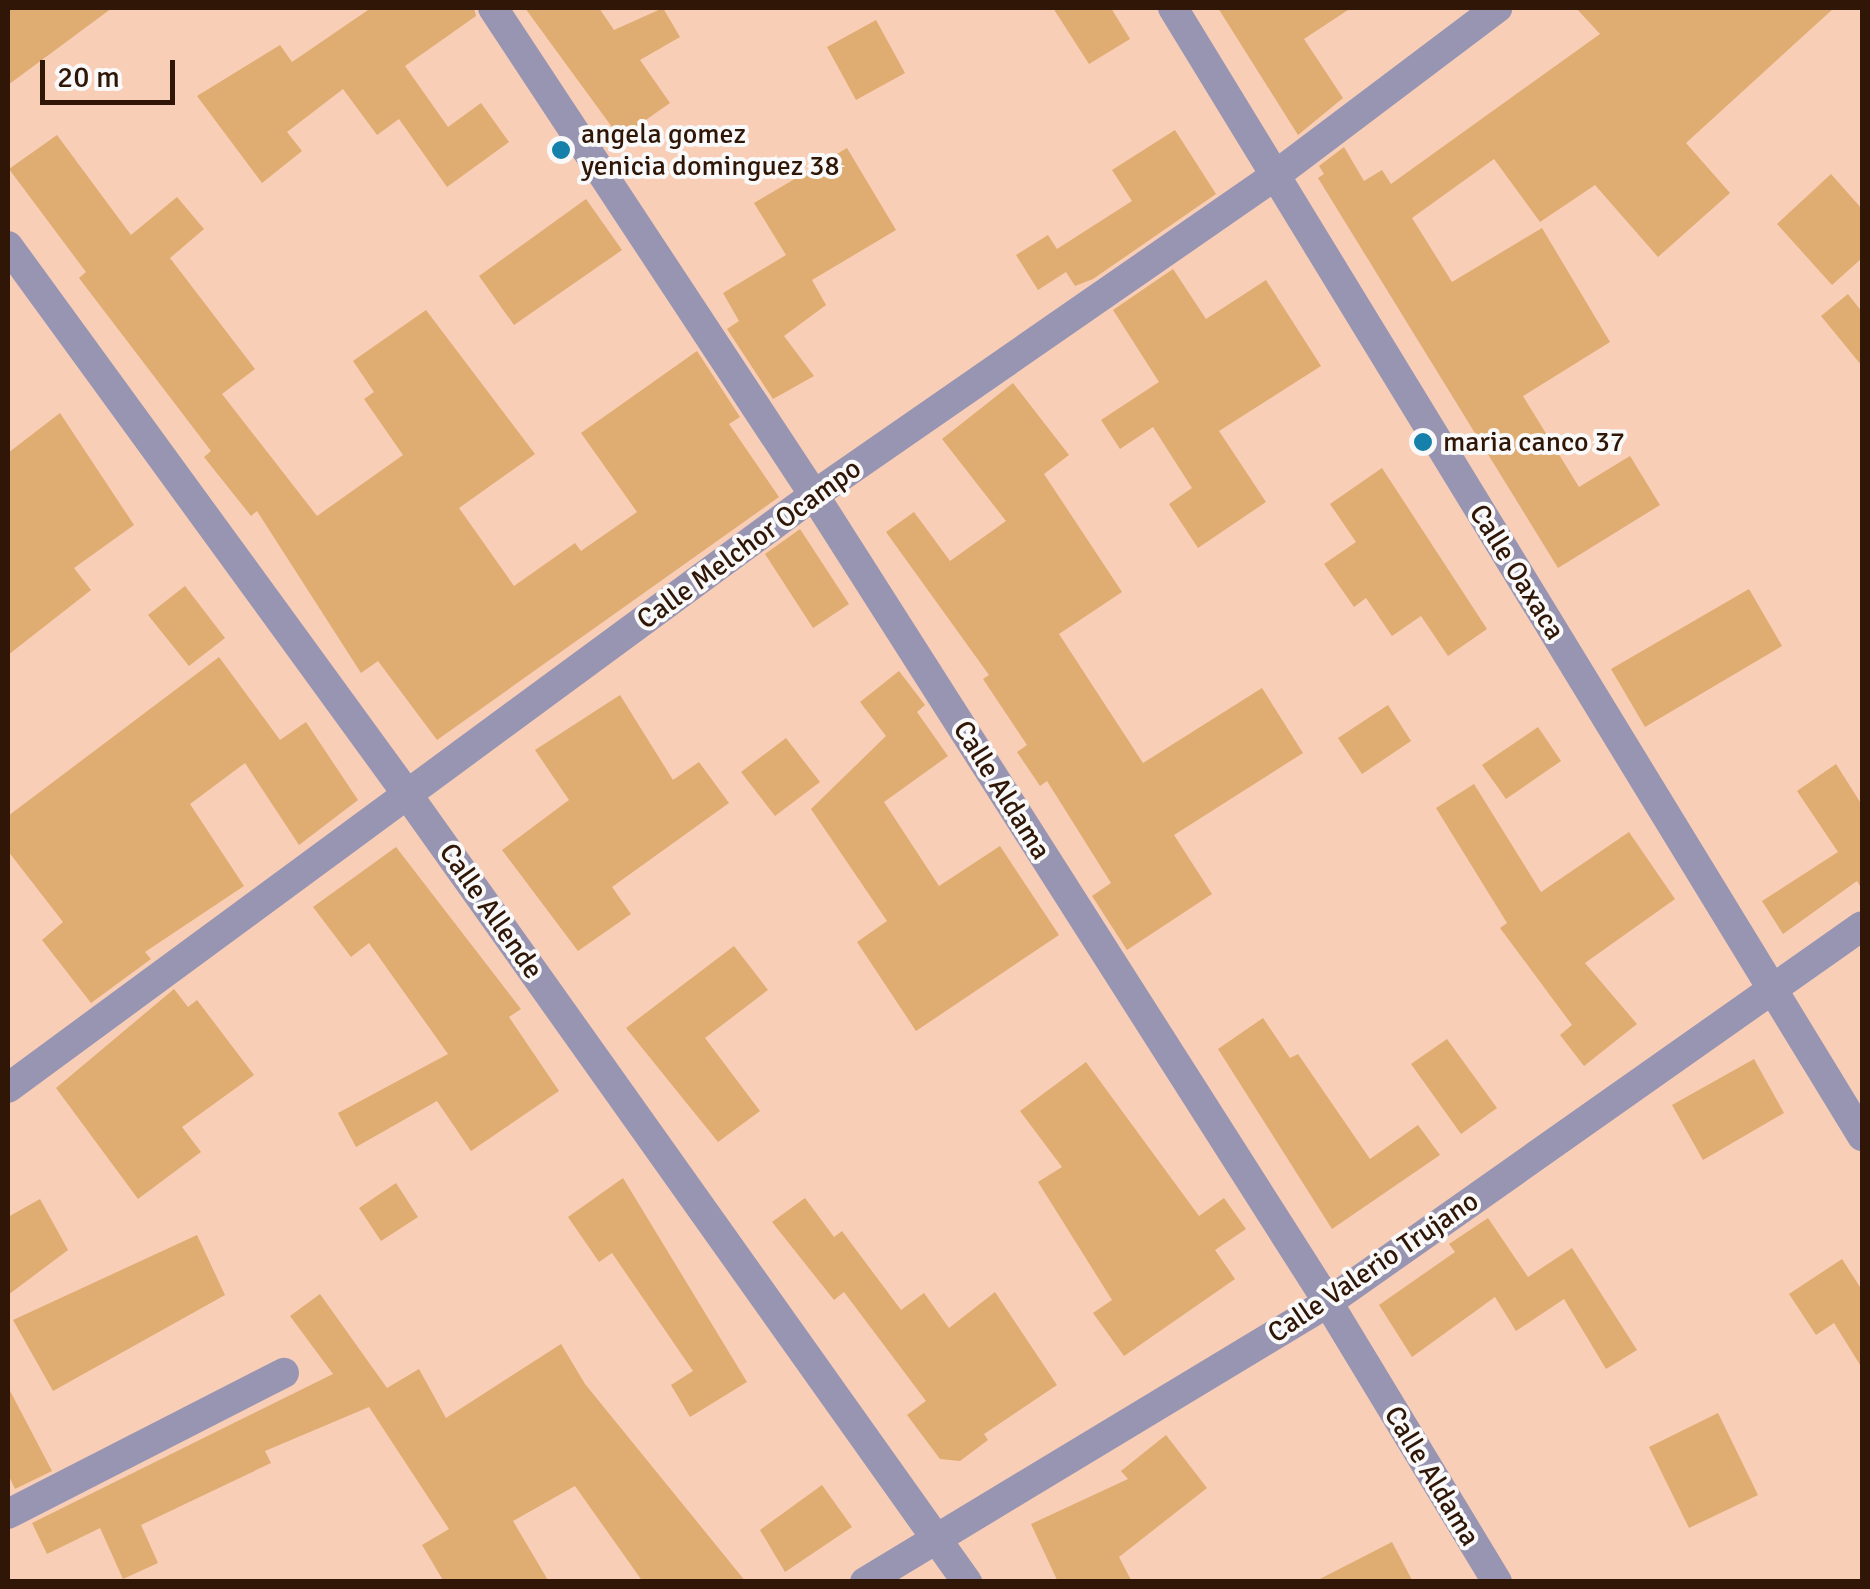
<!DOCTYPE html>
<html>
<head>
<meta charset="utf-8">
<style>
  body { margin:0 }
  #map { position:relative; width:1870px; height:1589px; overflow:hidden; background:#f9ceb7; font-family:Signika,sans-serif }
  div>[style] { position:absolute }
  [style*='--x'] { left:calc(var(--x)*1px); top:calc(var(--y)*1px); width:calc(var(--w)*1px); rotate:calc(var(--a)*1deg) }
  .building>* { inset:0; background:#dfac71 }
  .street>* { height:30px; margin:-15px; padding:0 15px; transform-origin:15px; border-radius:15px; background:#9895b3 }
  .dots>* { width:28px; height:28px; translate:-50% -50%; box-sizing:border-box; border:5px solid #f9f9f9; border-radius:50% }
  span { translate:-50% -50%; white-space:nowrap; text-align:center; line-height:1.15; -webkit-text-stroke:8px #f9f9f9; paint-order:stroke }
  .poi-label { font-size:28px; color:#2f1607 }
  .left { translate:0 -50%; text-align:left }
  .street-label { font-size:28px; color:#2f1607 }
  .frame { position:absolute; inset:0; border:10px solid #2f1607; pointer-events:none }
  .scale { position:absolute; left:40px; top:60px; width:135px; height:45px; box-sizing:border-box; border:5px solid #2f1607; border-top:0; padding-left:12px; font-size:30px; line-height:35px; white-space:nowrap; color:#2f1607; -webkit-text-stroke:8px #f9f9f9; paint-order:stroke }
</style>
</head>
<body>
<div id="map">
  <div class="building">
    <div style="clip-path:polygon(8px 8px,112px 8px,8px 85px)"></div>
    <div style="clip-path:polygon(371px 8px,474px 8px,476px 16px,405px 66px,448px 127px,481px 103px,509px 142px,447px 187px,399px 119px,377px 135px,343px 89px,287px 132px,302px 151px,262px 183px,197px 96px,280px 45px,292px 62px)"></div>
    <div style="clip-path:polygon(525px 8px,599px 8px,614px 30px,663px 8px,680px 37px,640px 60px,670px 103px,620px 138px)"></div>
    <div style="clip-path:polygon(1053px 8px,1111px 8px,1130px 39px,1089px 64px)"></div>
    <div style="clip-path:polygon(1218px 8px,1351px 8px,1304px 39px,1343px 98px,1298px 135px)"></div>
    <div style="clip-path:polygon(1576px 8px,1834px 8px,1686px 143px,1730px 193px,1658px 257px,1595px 185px,1540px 222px,1494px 159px,1412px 218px,1452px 282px,1542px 228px,1610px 342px,1523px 396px,1579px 487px,1630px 456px,1660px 505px,1558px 568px,1318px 178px,1324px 174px,1319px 166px,1344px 147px,1364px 181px,1382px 170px,1391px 184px,1600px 34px)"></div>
    <div style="clip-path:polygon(876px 20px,905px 73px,856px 100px,827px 47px)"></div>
    <div style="clip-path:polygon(1175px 130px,1216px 194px,1093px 279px,1075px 286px,1066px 272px,1038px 290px,1016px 255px,1048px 235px,1057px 249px,1132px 201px,1112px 170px)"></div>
    <div style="clip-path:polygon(57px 135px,131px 235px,177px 197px,204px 229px,170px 258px,255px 369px,222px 394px,317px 516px,403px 455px,364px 399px,374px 392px,353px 361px,426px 310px,535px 454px,459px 508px,514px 586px,575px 543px,581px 551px,637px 512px,581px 433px,697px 351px,740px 417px,729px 424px,779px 497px,437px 740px,378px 661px,361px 673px,257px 511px,251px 516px,204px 457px,211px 451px,79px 278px,86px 272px,9px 169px)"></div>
    <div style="clip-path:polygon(847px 148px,896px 230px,812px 280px,826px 305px,784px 336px,814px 376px,773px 399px,727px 329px,739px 321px,723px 293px,786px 255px,754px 203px)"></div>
    <div style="clip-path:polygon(1831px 174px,1862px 209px,1862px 258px,1832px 285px,1777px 224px)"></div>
    <div style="clip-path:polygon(586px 199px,622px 250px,514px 325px,479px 276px)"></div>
    <div style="clip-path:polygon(1173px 269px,1206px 319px,1266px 280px,1321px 366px,1219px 431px,1266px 502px,1198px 548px,1169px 504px,1192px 488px,1153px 427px,1120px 449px,1101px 420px,1159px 382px,1113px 310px)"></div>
    <div style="clip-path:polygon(1848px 294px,1862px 312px,1862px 366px,1821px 316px)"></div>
    <div style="clip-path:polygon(1013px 383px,1069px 455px,1044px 474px,1122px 592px,1059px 634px,1143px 763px,1262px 688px,1303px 753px,1174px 835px,1212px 894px,1127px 950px,1092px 896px,1111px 883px,1047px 781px,1040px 786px,1017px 752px,1027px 745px,983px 679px,989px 675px,886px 532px,914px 512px,950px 561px,1006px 521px,942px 439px)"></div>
    <div style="clip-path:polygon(60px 413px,134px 525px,74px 568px,91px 590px,8px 655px,8px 453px)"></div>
    <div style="clip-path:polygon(1382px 468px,1487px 629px,1448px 656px,1421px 616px,1392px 636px,1366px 598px,1354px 607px,1324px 564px,1356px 542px,1330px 504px)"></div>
    <div style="clip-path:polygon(800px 529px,849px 604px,813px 628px,765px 554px)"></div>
    <div style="clip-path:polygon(185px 586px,225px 638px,189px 666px,148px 615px)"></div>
    <div style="clip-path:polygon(1749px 589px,1782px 646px,1645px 727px,1611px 669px)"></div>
    <div style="clip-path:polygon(219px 657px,280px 740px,306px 722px,358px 800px,299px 845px,245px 763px,190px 804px,244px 886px,145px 952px,151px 959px,91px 1003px,42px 940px,63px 922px,8px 851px,8px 816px)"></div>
    <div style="clip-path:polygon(899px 671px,925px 705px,917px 712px,948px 756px,884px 802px,939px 886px,1000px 846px,1059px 935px,916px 1031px,857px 942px,887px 921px,811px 809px,886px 736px,860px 702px)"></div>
    <div style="clip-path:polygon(620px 695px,673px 780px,699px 762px,729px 803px,612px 887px,631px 914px,578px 951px,502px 850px,569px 800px,535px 750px)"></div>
    <div style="clip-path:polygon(1388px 705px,1411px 741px,1362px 774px,1338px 738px)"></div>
    <div style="clip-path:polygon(1538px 727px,1561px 761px,1506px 799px,1482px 765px)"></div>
    <div style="clip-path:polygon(786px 738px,820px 782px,775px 816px,741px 772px)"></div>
    <div style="clip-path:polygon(1836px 764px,1862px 805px,1862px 889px,1857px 881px,1783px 934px,1762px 901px,1838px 852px,1797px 791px)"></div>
    <div style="clip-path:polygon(1474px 784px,1541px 892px,1629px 832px,1675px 899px,1585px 963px,1637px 1024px,1584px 1066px,1560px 1035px,1572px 1025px,1500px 928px,1507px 923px,1436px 808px)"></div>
    <div style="clip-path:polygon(396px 847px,521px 1009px,509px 1017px,559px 1091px,471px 1151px,437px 1101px,356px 1147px,338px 1113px,448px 1054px,369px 943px,351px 957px,313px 907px)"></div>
    <div style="clip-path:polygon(734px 946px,768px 990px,705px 1038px,760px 1111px,718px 1142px,626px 1028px)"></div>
    <div style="clip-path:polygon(174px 989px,188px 1007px,197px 1000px,254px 1075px,182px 1127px,201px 1152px,138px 1199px,56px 1088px)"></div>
    <div style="clip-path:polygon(1263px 1018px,1290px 1058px,1298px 1054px,1370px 1159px,1418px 1125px,1440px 1155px,1332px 1229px,1218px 1049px)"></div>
    <div style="clip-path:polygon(1447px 1039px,1497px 1108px,1461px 1134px,1411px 1064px)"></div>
    <div style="clip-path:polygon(1754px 1059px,1784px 1113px,1703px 1160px,1672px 1105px)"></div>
    <div style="clip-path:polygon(1086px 1062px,1199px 1216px,1224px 1198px,1246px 1229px,1215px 1250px,1235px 1279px,1124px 1356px,1093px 1313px,1112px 1300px,1038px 1182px,1062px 1167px,1020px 1111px)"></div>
    <div style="clip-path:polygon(623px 1178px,747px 1382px,690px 1417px,671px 1385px,693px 1371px,612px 1253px,599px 1262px,568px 1217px)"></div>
    <div style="clip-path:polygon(396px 1183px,418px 1217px,381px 1241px,359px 1208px)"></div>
    <div style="clip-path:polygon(805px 1198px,834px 1237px,842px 1231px,901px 1310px,924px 1293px,949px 1328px,995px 1292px,1057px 1385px,984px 1434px,988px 1440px,960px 1461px,940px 1459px,907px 1415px,926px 1401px,844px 1292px,834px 1300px,772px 1222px)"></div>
    <div style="clip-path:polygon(40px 1199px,68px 1250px,8px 1295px,8px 1217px)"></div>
    <div style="clip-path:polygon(1488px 1218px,1528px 1277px,1572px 1248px,1637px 1350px,1606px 1369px,1564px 1299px,1516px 1331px,1495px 1297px,1412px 1357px,1379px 1305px,1455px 1252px,1449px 1244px)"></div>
    <div style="clip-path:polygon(197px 1235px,225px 1295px,53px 1391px,13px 1320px)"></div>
    <div style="clip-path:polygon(1842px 1259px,1862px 1290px,1862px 1368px,1834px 1323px,1816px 1335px,1789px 1294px)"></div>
    <div style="clip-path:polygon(320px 1294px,387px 1388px,419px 1369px,446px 1418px,561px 1344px,585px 1384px,746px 1582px,643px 1582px,575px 1486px,513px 1521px,549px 1582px,444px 1582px,422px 1545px,449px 1529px,369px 1407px,265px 1451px,271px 1463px,141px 1525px,158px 1563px,123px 1579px,100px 1528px,47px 1554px,32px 1523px,333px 1374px,290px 1316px)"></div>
    <div style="clip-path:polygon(8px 1387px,52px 1471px,15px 1489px,8px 1474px)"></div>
    <div style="clip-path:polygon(1718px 1413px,1758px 1495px,1689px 1528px,1649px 1447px)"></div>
    <div style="clip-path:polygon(1166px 1435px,1207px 1488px,1119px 1557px,1132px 1582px,1058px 1582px,1031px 1524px,1128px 1479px,1121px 1471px)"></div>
    <div style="clip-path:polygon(822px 1485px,852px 1527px,785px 1572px,760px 1530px)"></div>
    <div style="clip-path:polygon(1392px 1542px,1413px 1582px,1314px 1582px)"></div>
  </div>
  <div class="street">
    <div style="--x:493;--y:8;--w:583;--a:56.61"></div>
    <div style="--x:814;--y:495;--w:950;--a:57.51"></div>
    <div style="--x:1324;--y:1296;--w:334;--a:58.8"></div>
    <div style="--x:1173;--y:8;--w:1322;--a:58.58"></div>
    <div style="--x:8;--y:246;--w:678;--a:53.94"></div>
    <div style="--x:407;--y:794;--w:967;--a:54.6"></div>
    <div style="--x:8;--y:1088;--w:1001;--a:-36.34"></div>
    <div style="--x:814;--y:495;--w:558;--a:-34.71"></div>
    <div style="--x:1273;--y:177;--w:281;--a:-37"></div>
    <div style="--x:8;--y:1514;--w:310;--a:-27.1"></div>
    <div style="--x:865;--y:1582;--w:540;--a:-31.13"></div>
    <div style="--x:1327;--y:1303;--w:654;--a:-35.17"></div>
  </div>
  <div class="dots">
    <div style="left:561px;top:150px;background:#1581aa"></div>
    <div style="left:1423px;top:442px;background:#1581aa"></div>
  </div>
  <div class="poi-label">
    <span class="left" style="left:581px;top:150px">angela gomez<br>yenicia dominguez 38</span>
    <span class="left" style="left:1443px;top:442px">maria canco 37</span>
  </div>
  <div class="street-label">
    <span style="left:749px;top:544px;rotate:-36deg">Calle Melchor Ocampo</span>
    <span style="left:1517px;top:572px;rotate:58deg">Calle Oaxaca</span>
    <span style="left:1002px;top:790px;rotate:58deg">Calle Aldama</span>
    <span style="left:491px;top:911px;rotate:55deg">Calle Allende</span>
    <span style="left:1373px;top:1267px;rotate:-34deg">Calle Valerio Trujano</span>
    <span style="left:1432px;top:1476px;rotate:59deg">Calle Aldama</span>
  </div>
  <div class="frame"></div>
  <div class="scale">20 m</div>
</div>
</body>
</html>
